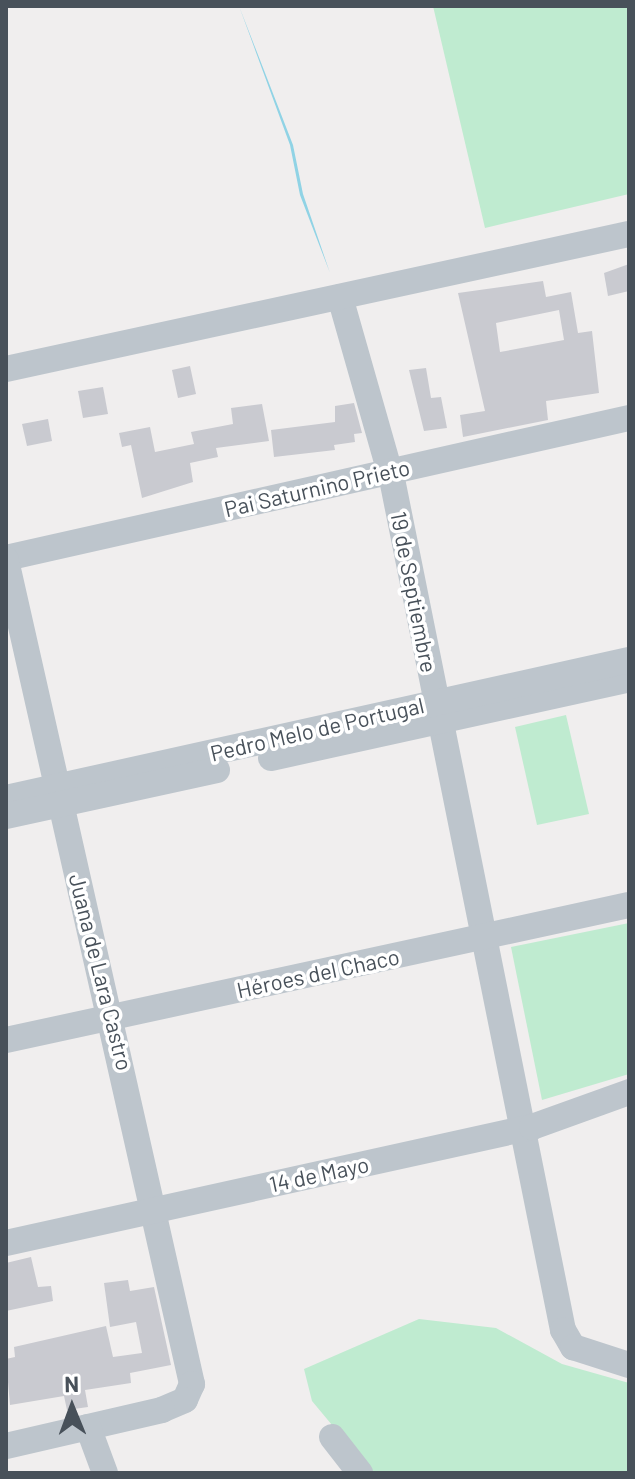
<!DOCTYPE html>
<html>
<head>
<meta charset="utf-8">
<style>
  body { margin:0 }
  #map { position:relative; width:635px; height:1479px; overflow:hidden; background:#f0eeee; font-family:Barlow,sans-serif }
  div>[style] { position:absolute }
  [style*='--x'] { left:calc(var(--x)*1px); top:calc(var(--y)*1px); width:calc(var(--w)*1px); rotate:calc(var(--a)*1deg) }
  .green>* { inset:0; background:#bfebd0 }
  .water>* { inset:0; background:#90d3e5 }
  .building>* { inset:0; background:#c9cad0 }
  .minor>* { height:26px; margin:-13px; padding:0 13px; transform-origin:13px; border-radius:13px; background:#bdc5cc }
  span { translate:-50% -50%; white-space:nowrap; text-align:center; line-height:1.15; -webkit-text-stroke:7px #fff; paint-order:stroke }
  .street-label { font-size:22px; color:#48515a }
  .frame { position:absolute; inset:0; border:8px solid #48515a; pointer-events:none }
  .north { position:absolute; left:32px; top:1367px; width:80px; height:80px; -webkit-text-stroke:6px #fff; paint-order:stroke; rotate:359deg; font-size:22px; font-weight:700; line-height:32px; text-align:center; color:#48515a }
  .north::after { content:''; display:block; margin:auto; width:28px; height:36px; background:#48515a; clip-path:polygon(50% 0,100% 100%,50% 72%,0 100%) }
</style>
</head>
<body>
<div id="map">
  <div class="green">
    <div style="clip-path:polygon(433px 6px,629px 6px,629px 194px,485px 228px)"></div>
    <div style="clip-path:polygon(566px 715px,589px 814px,537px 825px,515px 727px)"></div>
    <div style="clip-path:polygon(629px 923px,629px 1074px,542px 1100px,511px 947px)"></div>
    <div style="clip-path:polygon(419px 1319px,496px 1328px,562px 1364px,629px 1383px,629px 1473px,372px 1473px,312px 1401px,304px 1369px)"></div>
  </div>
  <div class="water">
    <div style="clip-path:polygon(239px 6px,293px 145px,303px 194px,330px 273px,300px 195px,290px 145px)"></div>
  </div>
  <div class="building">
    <div style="clip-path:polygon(629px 264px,629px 291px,608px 296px,604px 273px)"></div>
    <div style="clip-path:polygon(evenodd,543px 281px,546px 297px,571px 292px,578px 333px,592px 331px,599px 393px,546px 401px,548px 420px,463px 437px,460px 415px,485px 411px,458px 293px,543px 281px,559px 310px,564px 340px,500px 352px,496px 323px,559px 310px)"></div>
    <div style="clip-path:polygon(190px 366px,196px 394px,178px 398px,172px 370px)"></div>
    <div style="clip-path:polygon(426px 368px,431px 398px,441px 397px,447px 428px,424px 431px,409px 370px)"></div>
    <div style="clip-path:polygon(103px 387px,108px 414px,83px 418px,78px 391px)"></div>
    <div style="clip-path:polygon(354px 403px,362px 433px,354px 434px,355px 442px,334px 445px,335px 450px,274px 457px,271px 430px,335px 422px,335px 406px)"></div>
    <div style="clip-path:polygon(262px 404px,269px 441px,216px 448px,218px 457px,190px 463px,193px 482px,142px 498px,131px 445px,122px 447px,119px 433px,150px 427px,155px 452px,194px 444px,191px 432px,233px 424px,231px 408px)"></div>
    <div style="clip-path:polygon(48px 419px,52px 441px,27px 446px,22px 424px)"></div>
    <div style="clip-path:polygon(31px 1257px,38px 1287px,51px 1286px,53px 1301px,6px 1311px,6px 1263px)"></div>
    <div style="clip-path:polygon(128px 1280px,130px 1291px,154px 1287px,171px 1365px,130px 1373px,131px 1383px,85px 1390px,88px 1407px,67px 1410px,64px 1396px,10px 1405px,6px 1359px,15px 1357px,14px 1347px,106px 1326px,113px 1357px,142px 1353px,136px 1322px,110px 1327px,104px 1283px)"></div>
  </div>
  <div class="minor">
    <div style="--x:340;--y:297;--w:189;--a:74.1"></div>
    <div style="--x:392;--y:479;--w:868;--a:78.64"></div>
    <div style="--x:563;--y:1330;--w:20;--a:60"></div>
    <div style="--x:573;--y:1347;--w:59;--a:17.8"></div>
    <div style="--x:6;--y:369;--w:637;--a:-12.23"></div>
    <div style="--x:6;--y:558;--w:639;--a:-12.67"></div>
    <div style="--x:6;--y:560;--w:845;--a:77.28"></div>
    <div style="--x:192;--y:1384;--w:17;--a:114"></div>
    <div style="--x:185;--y:1400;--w:25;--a:157"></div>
    <div style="--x:162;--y:1410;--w:160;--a:167"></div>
    <div style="--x:271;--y:758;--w:367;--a:-12.4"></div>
    <div style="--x:6;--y:798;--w:638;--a:-12.49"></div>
    <div style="--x:6;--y:816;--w:216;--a:-12.3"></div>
    <div style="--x:6;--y:1040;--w:637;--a:-12.23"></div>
    <div style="--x:6;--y:1243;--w:539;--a:-12.44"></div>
    <div style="--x:532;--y:1127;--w:103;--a:-19.8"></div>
    <div style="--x:88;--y:1427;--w:49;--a:69.7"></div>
    <div style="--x:332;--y:1437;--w:46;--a:52.1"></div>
  </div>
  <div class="street-label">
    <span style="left:317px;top:488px;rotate:-13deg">Pai Saturnino Prieto</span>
    <span style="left:414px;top:592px;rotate:79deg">19 de Septiembre</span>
    <span style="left:317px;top:729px;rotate:-13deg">Pedro Melo de Portugal</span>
    <span style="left:101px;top:972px;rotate:76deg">Juana de Lara Castro</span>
    <span style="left:318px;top:973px;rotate:-12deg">Héroes del Chaco</span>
    <span style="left:319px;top:1174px;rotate:-12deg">14 de Mayo</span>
  </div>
  <div class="frame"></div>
  <div class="north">N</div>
</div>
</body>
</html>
